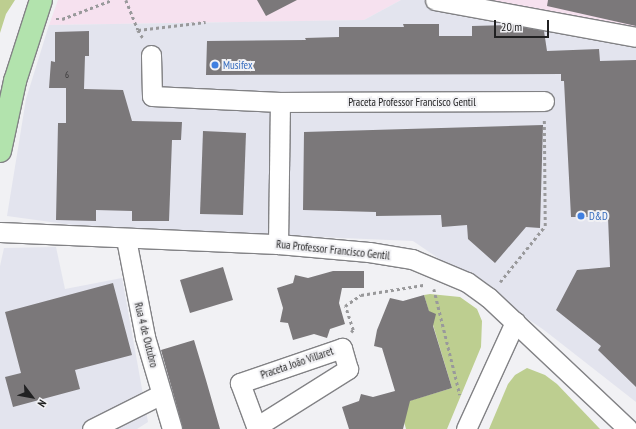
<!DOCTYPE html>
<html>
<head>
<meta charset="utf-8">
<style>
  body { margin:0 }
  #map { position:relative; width:636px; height:429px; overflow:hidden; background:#f1f1f4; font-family:"PT Sans Narrow",sans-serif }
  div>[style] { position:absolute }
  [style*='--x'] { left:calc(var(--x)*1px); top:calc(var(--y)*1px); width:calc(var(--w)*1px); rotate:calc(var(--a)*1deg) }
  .commercial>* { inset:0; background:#f6e1ef }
  .built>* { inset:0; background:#e3e4ee }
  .green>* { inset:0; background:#bdce90 }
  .building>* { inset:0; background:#7b787a }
  .path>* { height:2.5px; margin-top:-1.25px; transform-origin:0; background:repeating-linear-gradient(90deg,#99999b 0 3px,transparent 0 6px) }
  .roads { filter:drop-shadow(1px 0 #828285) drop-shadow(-1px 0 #828285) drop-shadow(0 1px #828285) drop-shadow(0 -1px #828285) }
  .minor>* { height:19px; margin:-9.5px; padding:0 9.5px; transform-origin:9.5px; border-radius:9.5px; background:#fff }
  .major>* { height:22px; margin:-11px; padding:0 11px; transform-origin:11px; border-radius:11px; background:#b2e3ad }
  .dots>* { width:11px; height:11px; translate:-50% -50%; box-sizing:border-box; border:2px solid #f1f1f4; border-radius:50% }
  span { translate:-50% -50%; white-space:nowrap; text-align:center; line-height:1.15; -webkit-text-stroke:4px #f1f1f4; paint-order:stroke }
  .number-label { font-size:9px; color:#383738 }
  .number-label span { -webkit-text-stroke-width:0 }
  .shop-label { font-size:11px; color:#366cbe }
  .left { translate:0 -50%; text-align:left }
  .street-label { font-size:11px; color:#212122 }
  .north { position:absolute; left:12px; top:377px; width:40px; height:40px; -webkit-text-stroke:3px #f1f1f4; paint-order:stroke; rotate:122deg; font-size:11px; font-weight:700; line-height:16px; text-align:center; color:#212122 }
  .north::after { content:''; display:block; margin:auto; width:14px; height:18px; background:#212122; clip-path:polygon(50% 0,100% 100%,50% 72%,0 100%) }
  .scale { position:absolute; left:494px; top:20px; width:55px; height:18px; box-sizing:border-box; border:2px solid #212122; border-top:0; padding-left:5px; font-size:12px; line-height:14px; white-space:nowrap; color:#212122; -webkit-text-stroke:3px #f1f1f4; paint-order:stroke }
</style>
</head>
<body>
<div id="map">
  <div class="commercial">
    <div style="clip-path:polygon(58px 0,401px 0,364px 20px,49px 25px)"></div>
    <div style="clip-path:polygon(484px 0,636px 0,636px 29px)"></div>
  </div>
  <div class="built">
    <div style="clip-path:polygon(401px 0,484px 0,636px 29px,636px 402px,544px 330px,413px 241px,87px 227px,7px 216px,26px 99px,49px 25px,364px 20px)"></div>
    <div style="clip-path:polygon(56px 247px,65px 289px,122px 278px,148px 422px,137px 429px,0 429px,0 266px,4px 248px)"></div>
  </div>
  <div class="green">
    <div style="clip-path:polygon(0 0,15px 0,6px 14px,0 33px)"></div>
    <div style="clip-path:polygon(430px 294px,460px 297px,477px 309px,482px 321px,481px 347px,447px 429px,406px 429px,399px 404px,452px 388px,424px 295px)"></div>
    <div style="clip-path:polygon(527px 368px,545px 375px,557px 384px,600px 429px,489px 429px,508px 384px,515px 375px)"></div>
  </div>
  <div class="building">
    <div style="clip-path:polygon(257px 0,297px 0,266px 16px)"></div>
    <div style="clip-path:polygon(548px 0,636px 0,636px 26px,547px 6px)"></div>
    <div style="clip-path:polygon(403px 24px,439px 24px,439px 36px,472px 36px,472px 26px,510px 25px,544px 31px,547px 51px,599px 49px,600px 61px,636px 60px,636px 387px,598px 350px,601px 346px,556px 310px,577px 270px,610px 267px,608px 217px,571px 217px,564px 81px,561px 81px,561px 74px,206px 75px,207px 41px,306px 40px,305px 38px,339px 37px,339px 27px,404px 27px)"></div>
    <div style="clip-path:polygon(89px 31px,89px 56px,85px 56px,84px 89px,123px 90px,132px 121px,182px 122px,181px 140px,172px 140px,169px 221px,132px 221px,132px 211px,96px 210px,96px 221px,56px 220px,58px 123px,66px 123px,66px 88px,49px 88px,51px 61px,55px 62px,55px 32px)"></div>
    <div style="clip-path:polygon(543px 125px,540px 228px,526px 227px,495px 263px,468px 239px,467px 225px,442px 227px,441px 215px,376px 216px,376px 212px,303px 210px,304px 132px)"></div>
    <div style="clip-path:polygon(203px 131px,246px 133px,243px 215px,200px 214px)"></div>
    <div style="clip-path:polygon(223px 267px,233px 300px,190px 313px,180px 280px)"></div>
    <div style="clip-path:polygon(333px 271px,364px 271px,364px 288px,342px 288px,339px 303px,345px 324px,330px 329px,327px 338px,314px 334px,293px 340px,288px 323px,280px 322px,283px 308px,277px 288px,293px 283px,295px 275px,308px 278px)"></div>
    <div style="clip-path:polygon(113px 283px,132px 355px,75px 370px,80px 389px,13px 407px,5px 377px,21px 373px,5px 312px)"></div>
    <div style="clip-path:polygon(424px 295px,429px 311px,436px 314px,433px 326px,452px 388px,410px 401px,403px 429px,349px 429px,342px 407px,359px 401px,361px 394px,373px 397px,395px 391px,382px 348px,374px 346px,377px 330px,390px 298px,403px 301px)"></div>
    <div style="clip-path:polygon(194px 340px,206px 380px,220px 429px,183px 429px,172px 389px,161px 350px)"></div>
  </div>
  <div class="path">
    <div style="--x:126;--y:0;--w:32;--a:68"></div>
    <div style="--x:138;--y:30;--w:68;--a:-6.7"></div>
    <div style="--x:56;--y:19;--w:6;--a:0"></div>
    <div style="--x:62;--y:19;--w:53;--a:-20.8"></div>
    <div style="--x:138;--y:30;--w:9;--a:58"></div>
    <div style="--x:500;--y:282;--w:72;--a:-51.2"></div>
    <div style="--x:545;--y:226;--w:107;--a:-90.5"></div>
    <div style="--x:434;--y:289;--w:109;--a:76.2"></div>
    <div style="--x:351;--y:332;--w:3;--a:-45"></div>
    <div style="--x:353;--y:330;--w:25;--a:-108"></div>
    <div style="--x:345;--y:306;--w:19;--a:-35"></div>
    <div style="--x:361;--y:295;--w:63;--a:-9.2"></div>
  </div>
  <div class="roads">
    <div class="minor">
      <div style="--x:435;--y:0;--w:204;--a:10.4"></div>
      <div style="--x:151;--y:55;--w:41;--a:88.6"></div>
      <div style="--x:152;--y:96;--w:128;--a:2.7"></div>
      <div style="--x:280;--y:102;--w:264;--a:-0.2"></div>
      <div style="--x:0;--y:232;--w:278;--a:2.5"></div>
      <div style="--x:278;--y:244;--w:91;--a:5"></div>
      <div style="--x:369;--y:252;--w:44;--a:9.2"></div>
      <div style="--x:412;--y:259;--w:60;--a:22.7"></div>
      <div style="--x:467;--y:282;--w:26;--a:36"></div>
      <div style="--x:488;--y:297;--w:192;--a:43.3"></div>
      <div style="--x:126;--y:239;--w:100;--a:79"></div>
      <div style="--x:145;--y:337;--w:96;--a:73.6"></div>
      <div style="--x:278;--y:244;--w:142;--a:-89.2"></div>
      <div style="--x:256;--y:427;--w:109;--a:-32.2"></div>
      <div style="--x:348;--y:369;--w:22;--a:-106"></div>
      <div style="--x:342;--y:348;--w:108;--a:161.1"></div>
      <div style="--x:240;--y:383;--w:49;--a:69.7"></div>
      <div style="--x:92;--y:429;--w:78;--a:-26.6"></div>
      <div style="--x:466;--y:429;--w:118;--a:-65.4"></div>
    </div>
    <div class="major">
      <div style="--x:0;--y:151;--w:72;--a:-77.9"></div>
      <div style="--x:15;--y:81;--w:85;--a:-72.2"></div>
    </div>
  </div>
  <div class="dots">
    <div style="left:215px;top:65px;background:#3f7fe0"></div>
    <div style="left:581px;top:216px;background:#3f7fe0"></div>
  </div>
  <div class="number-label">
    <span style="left:67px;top:75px">6</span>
  </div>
  <div class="shop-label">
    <span class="left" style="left:223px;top:65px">Musifex</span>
    <span class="left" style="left:589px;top:216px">D&amp;D</span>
  </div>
  <div class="street-label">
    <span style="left:412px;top:102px">Praceta Professor Francisco Gentil</span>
    <span style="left:333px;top:250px;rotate:6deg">Rua Professor Francisco Gentil</span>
    <span style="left:146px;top:335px;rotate:76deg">Rua 4 de Outubro</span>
    <span style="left:297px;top:363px;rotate:-19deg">Praceta João Villaret</span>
  </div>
  <div class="north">N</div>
  <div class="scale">20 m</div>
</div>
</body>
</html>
